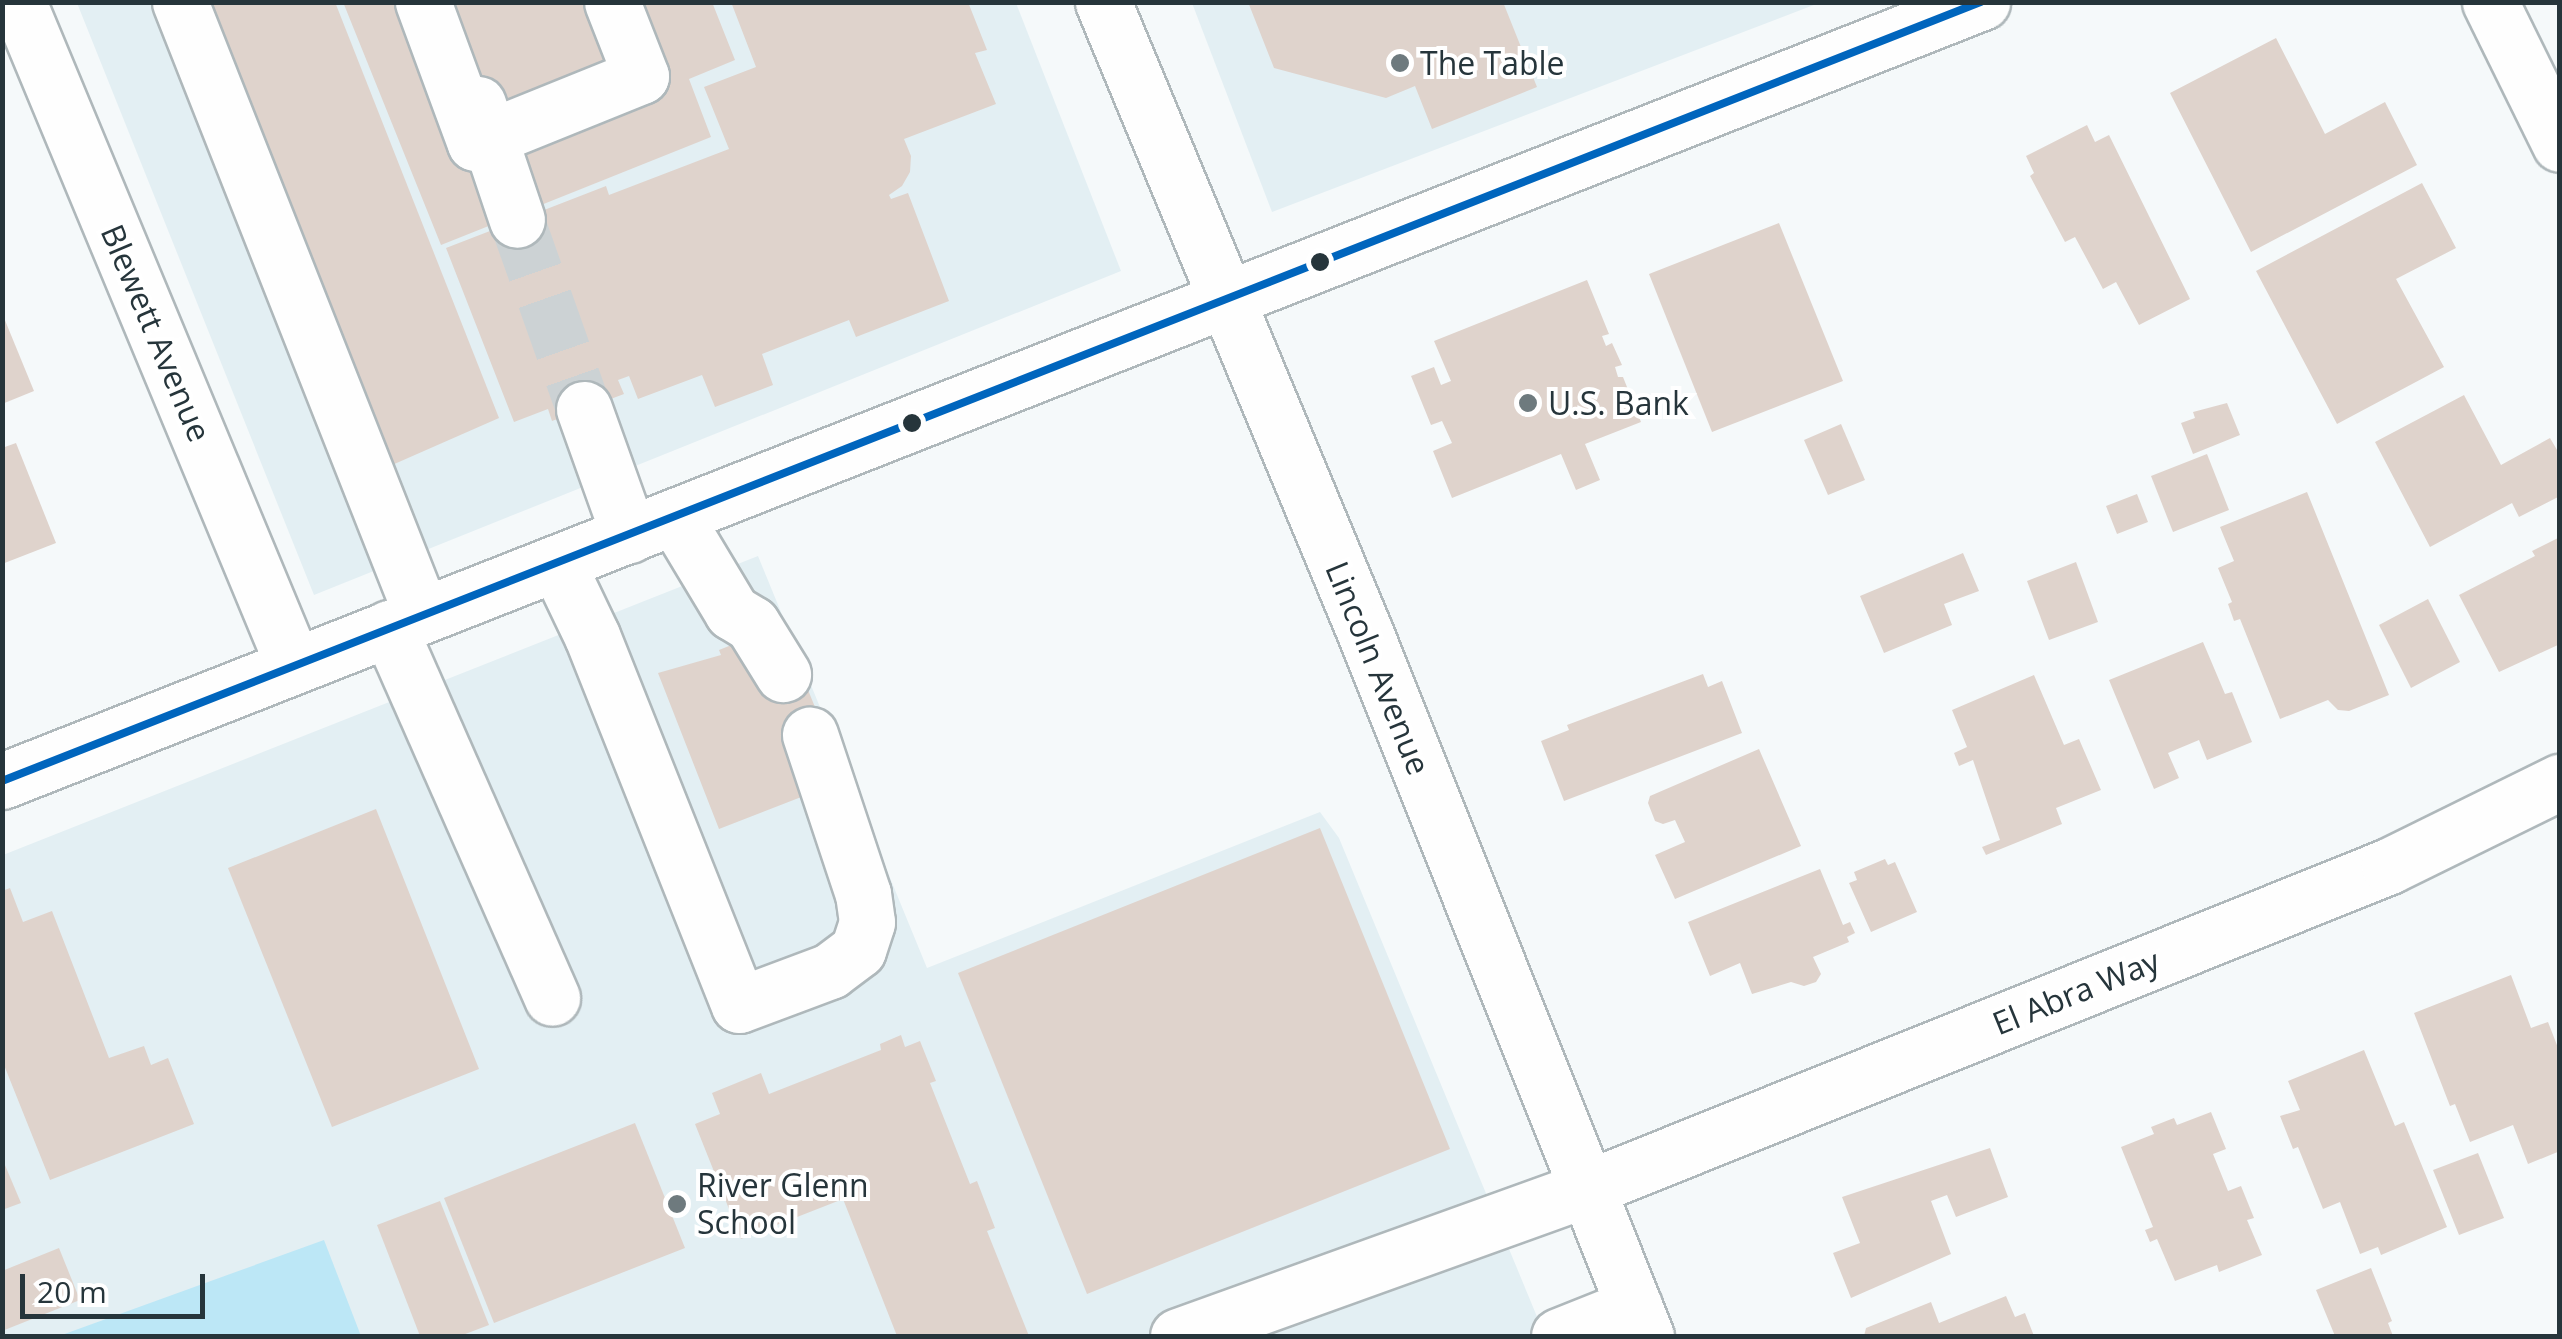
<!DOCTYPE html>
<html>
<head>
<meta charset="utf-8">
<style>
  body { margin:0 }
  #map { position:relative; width:2562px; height:1339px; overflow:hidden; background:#f5f9fa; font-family:"Open Sans",sans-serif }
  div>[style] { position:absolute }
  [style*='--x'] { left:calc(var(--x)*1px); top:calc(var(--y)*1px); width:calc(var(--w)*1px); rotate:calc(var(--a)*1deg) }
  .built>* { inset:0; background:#e3eff3 }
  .green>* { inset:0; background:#bce7f6 }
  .building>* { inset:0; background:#dfd3cc }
  .minor-tunnel>* { height:55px; margin-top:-27.5px; transform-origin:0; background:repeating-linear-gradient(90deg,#ccd2d4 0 55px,transparent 0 83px) }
  .roads { filter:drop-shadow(2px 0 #afb8bb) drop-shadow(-2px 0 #afb8bb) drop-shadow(0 2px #afb8bb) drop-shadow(0 -2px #afb8bb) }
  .minor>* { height:55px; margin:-27.5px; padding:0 27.5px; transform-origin:27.5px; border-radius:27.5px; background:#fefefe }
  .major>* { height:55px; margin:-27.5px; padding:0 27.5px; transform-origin:27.5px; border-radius:27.5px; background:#fefefe }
  .bus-1>* { height:8px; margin:-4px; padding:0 4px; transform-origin:4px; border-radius:4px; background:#0065bd }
  .dots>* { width:28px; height:28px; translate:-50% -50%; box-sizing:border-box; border:5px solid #fff; border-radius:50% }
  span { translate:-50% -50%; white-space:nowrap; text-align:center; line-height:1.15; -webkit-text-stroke:8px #fff; paint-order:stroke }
  .poi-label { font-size:32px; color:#26353b }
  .left { translate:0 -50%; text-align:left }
  .street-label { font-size:32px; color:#26353b }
  .frame { position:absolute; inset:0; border:5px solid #26353b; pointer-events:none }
  .scale { position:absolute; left:20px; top:1274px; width:185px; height:45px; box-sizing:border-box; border:5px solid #26353b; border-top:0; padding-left:12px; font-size:30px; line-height:35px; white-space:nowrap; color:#26353b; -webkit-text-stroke:8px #fff; paint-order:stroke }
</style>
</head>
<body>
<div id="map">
  <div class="built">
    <div style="clip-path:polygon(77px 3px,1016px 3px,1121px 271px,314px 595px)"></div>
    <div style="clip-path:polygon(1192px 3px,1819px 3px,1272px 212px)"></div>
    <div style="clip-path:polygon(758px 556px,927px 968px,1320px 812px,1339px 838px,1545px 1336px,3px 1336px,3px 855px)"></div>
  </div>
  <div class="green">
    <div style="clip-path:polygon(324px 1240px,361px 1336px,59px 1336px)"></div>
  </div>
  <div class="building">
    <div style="clip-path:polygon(198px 2px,335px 2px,499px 418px,383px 469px)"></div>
    <div style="clip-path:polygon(343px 2px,712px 2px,735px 60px,689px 79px,711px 137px,441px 245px)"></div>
    <div style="clip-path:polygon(731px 2px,968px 2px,987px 50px,975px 53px,996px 104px,904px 139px,911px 156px,910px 172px,902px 186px,889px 195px,891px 199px,908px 193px,949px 301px,856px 337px,849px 320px,762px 354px,773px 385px,715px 407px,702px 375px,638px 399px,629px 376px,618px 380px,624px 394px,552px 421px,548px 409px,514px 422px,446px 248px,606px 186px,609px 195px,729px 149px,704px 87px,756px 67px)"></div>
    <div style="clip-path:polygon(1248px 2px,1503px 2px,1537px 87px,1432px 129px,1415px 86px,1386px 98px,1274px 68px)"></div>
    <div style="clip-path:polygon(2276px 38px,2325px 134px,2385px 102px,2417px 165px,2251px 252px,2170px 93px)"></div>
    <div style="clip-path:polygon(2087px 125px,2095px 142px,2109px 135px,2190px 299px,2139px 325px,2116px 282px,2103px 289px,2075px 237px,2065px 242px,2030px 176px,2034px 173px,2026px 156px)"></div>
    <div style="clip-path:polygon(2422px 183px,2456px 248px,2396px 279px,2444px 367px,2337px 424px,2256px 271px)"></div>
    <div style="clip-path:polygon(1779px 223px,1843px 381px,1712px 432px,1649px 274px)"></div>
    <div style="clip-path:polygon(1587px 280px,1609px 334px,1602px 336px,1606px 346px,1612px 343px,1622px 365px,1615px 367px,1618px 377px,1623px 377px,1641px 422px,1585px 444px,1600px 480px,1576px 490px,1561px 454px,1452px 498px,1433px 451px,1452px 443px,1442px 421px,1431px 425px,1411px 376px,1434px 367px,1441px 385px,1451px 381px,1434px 341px)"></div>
    <div style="clip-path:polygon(2px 313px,34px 391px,2px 404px)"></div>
    <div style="clip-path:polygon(2464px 395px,2501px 465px,2550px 438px,2560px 455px,2560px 496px,2519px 517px,2512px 503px,2430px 547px,2375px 442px)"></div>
    <div style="clip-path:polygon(2227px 403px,2240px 435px,2193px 454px,2181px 423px,2195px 418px,2193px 412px)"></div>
    <div style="clip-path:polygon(1841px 424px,1865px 480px,1828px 495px,1804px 440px)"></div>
    <div style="clip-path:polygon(16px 443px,56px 543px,2px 564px,2px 448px)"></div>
    <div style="clip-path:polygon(2207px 454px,2229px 510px,2173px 532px,2151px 476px)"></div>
    <div style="clip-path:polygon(2307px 492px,2389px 695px,2349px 711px,2338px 710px,2328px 700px,2280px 719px,2240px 619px,2234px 621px,2228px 604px,2232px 602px,2218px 568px,2234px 561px,2220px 527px)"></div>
    <div style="clip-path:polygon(2137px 494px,2148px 522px,2117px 534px,2106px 506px)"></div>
    <div style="clip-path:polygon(2560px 537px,2560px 644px,2499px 672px,2459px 595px,2535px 556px,2532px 551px)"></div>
    <div style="clip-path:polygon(1963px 553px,1979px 591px,1944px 604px,1952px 625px,1884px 653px,1860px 596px)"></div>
    <div style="clip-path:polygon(2076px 562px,2098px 622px,2049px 640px,2027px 581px)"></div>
    <div style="clip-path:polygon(2428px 599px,2460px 662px,2411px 688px,2379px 625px)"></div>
    <div style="clip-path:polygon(749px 638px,799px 668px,824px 729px,809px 794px,719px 829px,658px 673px,721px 655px,719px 650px)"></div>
    <div style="clip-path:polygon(2203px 642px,2225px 694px,2232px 692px,2252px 742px,2207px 760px,2199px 740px,2168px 753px,2179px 778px,2154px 789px,2109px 680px)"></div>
    <div style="clip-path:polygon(1703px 674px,1708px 687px,1722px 681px,1742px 733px,1564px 801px,1541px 741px,1569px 730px,1567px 725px)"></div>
    <div style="clip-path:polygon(2034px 675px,2064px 745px,2079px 739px,2101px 790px,2056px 808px,2062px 824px,1986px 855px,1982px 847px,2000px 840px,1973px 760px,1959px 766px,1954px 753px,1967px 747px,1952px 710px)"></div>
    <div style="clip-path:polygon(1759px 749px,1801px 846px,1675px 899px,1655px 855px,1685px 842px,1675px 820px,1663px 824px,1655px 821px,1648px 803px,1650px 796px)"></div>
    <div style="clip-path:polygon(376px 809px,479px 1069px,332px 1127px,228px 868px)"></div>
    <div style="clip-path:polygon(1320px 828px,1450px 1149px,1087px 1294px,958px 973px)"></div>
    <div style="clip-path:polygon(1885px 859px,1888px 865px,1895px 862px,1917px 912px,1871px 932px,1849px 883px,1857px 880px,1854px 872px)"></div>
    <div style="clip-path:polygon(1820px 869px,1843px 925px,1850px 922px,1855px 933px,1847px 937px,1849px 942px,1813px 957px,1821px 974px,1816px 982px,1804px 986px,1791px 982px,1752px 994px,1740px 963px,1710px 976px,1688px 922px)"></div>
    <div style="clip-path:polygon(10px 888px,23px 922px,52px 911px,109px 1058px,144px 1046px,151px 1065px,168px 1058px,194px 1124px,50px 1180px,2px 1060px,2px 891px)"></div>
    <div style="clip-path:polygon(2511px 975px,2531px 1028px,2548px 1022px,2560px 1053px,2560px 1151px,2528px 1164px,2513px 1125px,2470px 1142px,2455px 1104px,2450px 1106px,2414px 1013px)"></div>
    <div style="clip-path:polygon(901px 1035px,905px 1047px,920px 1041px,936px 1081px,930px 1083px,970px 1184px,977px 1181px,995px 1228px,987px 1231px,1029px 1336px,897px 1336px,843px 1199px,741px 1239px,695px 1124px,720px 1114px,712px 1093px,761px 1073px,769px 1094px,881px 1050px,880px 1044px)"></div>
    <div style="clip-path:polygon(2364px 1050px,2395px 1126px,2404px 1122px,2447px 1227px,2381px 1255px,2378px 1247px,2360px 1254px,2340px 1202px,2323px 1209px,2298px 1147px,2293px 1149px,2280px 1116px,2300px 1110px,2288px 1081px)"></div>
    <div style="clip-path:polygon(2211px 1112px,2226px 1149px,2213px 1154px,2228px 1191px,2241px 1186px,2254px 1218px,2247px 1220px,2262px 1255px,2219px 1272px,2217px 1265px,2175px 1281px,2157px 1239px,2150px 1242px,2145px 1230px,2153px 1227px,2121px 1147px,2154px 1134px,2151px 1127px,2174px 1118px,2177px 1125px)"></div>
    <div style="clip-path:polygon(635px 1123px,685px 1248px,494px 1323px,444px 1198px)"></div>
    <div style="clip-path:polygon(1990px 1148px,2008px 1197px,1956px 1217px,1947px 1195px,1931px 1201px,1951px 1254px,1851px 1298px,1833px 1253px,1860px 1243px,1842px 1197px)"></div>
    <div style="clip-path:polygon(2478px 1153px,2504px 1218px,2459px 1235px,2433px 1170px)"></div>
    <div style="clip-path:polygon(2px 1158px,21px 1203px,2px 1210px)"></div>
    <div style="clip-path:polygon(440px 1201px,489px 1325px,460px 1336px,420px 1336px,377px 1225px)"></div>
    <div style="clip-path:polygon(59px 1248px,80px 1300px,2px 1331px,2px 1271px)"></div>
    <div style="clip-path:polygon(2371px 1268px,2392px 1321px,2388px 1323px,2393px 1336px,2335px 1336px,2316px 1290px)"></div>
    <div style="clip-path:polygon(2006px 1296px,2015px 1317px,2025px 1313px,2034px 1336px,1864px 1336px,1866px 1328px,1931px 1302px,1939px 1323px)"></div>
  </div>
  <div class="minor-tunnel">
    <div style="--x:517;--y:220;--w:201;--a:70.5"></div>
  </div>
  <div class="roads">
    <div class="minor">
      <div style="--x:18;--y:2;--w:717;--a:67.44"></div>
      <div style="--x:180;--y:2;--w:659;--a:68.46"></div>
      <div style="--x:423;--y:2;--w:150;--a:69.8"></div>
      <div style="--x:475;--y:143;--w:179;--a:-22"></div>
      <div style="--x:641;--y:76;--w:79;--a:-111.4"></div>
      <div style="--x:2490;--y:2;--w:158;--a:63.8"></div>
      <div style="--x:478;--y:104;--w:122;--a:71.4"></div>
      <div style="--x:584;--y:409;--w:134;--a:70.3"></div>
      <div style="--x:675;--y:517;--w:111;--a:59"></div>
      <div style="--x:732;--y:612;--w:23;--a:31"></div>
      <div style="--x:752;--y:624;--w:59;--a:58.2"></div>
      <div style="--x:557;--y:563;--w:81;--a:64.4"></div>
      <div style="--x:592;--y:636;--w:397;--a:68.3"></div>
      <div style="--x:739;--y:1005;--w:97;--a:-20.5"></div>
      <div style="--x:830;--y:971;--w:35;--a:-37"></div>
      <div style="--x:858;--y:950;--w:29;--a:-72"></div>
      <div style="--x:867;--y:922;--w:28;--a:-98"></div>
      <div style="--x:863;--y:894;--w:168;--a:-108.4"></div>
      <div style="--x:389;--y:628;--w:404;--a:66.2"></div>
      <div style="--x:1178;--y:1336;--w:436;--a:-19.8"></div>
      <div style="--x:1588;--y:1188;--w:863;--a:-21.9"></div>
      <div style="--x:2389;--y:866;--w:191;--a:-26.2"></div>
      <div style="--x:1559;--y:1336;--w:81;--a:-21.8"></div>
    </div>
    <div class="major">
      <div style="--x:1103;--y:2;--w:685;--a:67.44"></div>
      <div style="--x:1366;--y:635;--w:755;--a:68.23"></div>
      <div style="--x:2;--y:781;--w:2128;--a:-21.48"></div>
    </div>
  </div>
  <div class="bus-1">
    <div style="--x:2;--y:781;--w:2127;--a:-21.49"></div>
  </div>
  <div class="dots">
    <div style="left:1400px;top:63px;background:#6e7a7e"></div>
    <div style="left:1320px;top:262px;background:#26353b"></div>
    <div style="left:1528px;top:403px;background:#6e7a7e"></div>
    <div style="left:912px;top:423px;background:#26353b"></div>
    <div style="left:677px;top:1204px;background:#6e7a7e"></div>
  </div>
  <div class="poi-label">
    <span class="left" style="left:1420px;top:63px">The Table</span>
    <span class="left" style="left:1548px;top:403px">U.S. Bank</span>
    <span class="left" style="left:697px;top:1204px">River Glenn<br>School</span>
  </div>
  <div class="street-label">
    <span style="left:156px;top:333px;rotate:67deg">Blewett Avenue</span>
    <span style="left:1378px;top:668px;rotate:68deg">Lincoln Avenue</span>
    <span style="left:2076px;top:992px;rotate:-22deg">El Abra Way</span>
  </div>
  <div class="frame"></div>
  <div class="scale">20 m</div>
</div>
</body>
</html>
